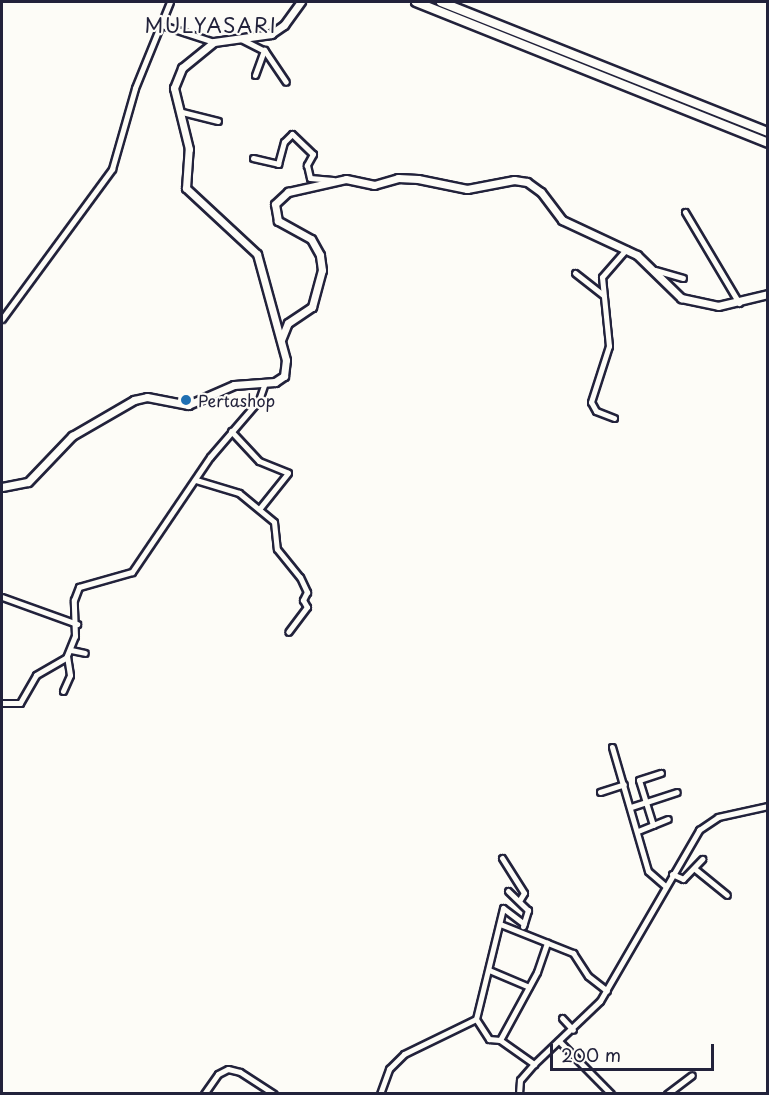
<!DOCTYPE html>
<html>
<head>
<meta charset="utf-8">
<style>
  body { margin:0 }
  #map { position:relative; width:769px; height:1095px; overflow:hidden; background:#fdfcf7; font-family:"Playpen Sans",sans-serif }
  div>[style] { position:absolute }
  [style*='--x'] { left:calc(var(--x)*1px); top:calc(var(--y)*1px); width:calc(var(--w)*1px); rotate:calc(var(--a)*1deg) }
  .roads { filter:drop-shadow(2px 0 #22223b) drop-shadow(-2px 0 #22223b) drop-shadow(0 2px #22223b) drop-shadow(0 -2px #22223b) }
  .minor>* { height:5px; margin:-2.5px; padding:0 2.5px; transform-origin:2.5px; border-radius:2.5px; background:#fdfcf7 }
  .major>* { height:7px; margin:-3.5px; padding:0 3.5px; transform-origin:3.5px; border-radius:3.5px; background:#fdfcf7 }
  .highway>* { height:8px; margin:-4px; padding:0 4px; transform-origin:4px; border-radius:4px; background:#fdfcf7 }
  .dots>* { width:16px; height:16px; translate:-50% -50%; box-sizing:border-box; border:3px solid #fdfcf7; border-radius:50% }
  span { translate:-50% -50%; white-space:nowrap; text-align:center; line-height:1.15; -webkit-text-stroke:4.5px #fdfcf7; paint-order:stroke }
  .poi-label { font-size:16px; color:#22223b }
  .left { translate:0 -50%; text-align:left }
  .quarter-label { font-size:20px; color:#22223b; letter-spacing:1.5px }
  .frame { position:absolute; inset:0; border:3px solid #22223b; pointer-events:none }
  .scale { position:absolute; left:550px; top:1044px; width:164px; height:27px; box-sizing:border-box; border:3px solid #22223b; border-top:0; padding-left:8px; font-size:18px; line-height:21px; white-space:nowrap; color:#22223b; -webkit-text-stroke:4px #fdfcf7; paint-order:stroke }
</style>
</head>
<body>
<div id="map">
  <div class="roads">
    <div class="minor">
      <div style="--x:162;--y:25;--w:55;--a:18.1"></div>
      <div style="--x:241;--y:39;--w:27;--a:27"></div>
      <div style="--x:265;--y:51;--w:37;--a:56"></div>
      <div style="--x:255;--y:75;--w:27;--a:-70"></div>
      <div style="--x:182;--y:112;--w:37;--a:14"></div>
      <div style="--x:253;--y:158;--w:26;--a:13"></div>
      <div style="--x:278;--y:164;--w:23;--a:-75"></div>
      <div style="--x:284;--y:142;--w:11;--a:-45"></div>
      <div style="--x:292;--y:134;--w:29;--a:44"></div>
      <div style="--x:313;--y:154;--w:13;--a:119"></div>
      <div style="--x:307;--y:165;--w:13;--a:77"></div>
      <div style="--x:310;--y:178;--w:23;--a:5"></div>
      <div style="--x:685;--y:212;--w:106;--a:59.3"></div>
      <div style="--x:655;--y:270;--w:29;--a:16"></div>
      <div style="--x:575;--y:273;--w:36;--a:38"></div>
      <div style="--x:2;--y:319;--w:186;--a:-53.7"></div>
      <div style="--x:112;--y:169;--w:84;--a:-74.1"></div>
      <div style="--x:135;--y:88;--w:93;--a:-67.9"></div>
      <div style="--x:614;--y:418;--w:19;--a:-159"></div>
      <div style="--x:596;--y:411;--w:10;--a:-119"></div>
      <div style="--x:591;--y:402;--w:59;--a:-72.2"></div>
      <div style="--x:609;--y:346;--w:69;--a:-95.8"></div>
      <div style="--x:602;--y:277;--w:37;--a:-49"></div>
      <div style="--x:231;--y:431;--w:41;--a:47"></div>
      <div style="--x:259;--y:461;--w:31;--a:22"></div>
      <div style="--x:288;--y:473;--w:45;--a:128.7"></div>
      <div style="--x:196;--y:480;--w:45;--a:16.8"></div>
      <div style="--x:239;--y:493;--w:45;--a:39.6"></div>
      <div style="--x:274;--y:522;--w:27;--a:84"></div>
      <div style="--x:277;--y:549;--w:36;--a:51"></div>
      <div style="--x:300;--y:577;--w:17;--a:65"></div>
      <div style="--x:307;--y:592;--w:9;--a:117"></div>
      <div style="--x:303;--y:600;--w:8;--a:60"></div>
      <div style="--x:307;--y:607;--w:31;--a:127"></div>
      <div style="--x:2;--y:597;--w:80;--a:19.8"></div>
      <div style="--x:71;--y:650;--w:14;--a:12"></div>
      <div style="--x:63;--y:691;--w:17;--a:-66"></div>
      <div style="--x:70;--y:675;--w:19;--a:-99"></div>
      <div style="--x:2;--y:703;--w:18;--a:0"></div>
      <div style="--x:20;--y:703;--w:32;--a:-60"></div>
      <div style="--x:36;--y:675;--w:34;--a:-30"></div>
      <div style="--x:66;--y:658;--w:24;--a:-68"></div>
      <div style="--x:75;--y:636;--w:36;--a:-92"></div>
      <div style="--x:74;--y:600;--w:14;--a:-69"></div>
      <div style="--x:79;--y:587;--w:55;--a:-15.8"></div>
      <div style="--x:132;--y:572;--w:139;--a:-55.9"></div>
      <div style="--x:210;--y:457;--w:75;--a:-49.3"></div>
      <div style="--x:259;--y:400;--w:18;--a:-71"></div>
      <div style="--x:612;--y:747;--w:129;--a:73.8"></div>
      <div style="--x:648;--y:871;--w:23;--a:41"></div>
      <div style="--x:600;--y:792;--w:25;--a:-18"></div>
      <div style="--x:631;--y:807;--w:48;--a:-18.1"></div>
      <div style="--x:653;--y:825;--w:47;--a:-107.3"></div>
      <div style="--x:639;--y:780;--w:23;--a:-18"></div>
      <div style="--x:638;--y:831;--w:32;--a:-22"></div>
      <div style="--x:502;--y:858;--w:41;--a:57.8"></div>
      <div style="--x:524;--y:893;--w:9;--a:122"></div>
      <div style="--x:695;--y:869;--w:41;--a:39.1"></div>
      <div style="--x:672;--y:874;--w:12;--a:24"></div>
      <div style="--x:683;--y:879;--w:28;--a:-46"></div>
      <div style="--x:508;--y:891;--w:28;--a:44"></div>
      <div style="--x:528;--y:910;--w:17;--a:107"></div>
      <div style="--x:500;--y:924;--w:79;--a:21.7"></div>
      <div style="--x:573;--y:953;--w:27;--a:57"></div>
      <div style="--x:588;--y:976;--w:24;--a:38"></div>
      <div style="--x:489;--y:970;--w:43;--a:23"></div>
      <div style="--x:562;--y:1018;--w:16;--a:47"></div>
      <div style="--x:476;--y:1019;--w:114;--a:-76.3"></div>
      <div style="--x:503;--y:908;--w:26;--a:37"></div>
      <div style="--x:500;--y:1040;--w:77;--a:-61.4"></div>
      <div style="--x:537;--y:972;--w:31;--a:-71"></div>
      <div style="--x:559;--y:1041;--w:74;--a:45.5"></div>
      <div style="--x:204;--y:1094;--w:24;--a:-55"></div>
      <div style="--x:218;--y:1074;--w:11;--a:-27"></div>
      <div style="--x:228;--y:1069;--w:12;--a:14"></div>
      <div style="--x:240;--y:1072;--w:40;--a:32.9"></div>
      <div style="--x:380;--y:1094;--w:27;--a:-70"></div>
      <div style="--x:389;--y:1069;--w:21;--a:-45"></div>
      <div style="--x:404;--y:1054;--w:80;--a:-25.9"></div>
      <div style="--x:476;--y:1019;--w:24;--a:57"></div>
      <div style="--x:489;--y:1039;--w:11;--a:5"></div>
      <div style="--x:500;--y:1040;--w:42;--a:35.2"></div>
      <div style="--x:519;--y:1094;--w:14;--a:-86"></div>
      <div style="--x:520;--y:1080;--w:21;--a:-49"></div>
      <div style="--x:534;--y:1064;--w:91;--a:-43.7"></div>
      <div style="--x:600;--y:1001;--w:198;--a:-59.9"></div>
      <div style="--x:699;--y:830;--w:23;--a:-34"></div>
      <div style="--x:718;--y:817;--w:51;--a:-12.4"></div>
      <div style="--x:667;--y:1094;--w:31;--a:-37"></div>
    </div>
    <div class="major">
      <div style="--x:281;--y:340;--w:18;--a:-68"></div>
      <div style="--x:288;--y:323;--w:29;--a:-34"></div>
      <div style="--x:312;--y:307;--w:38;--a:-75"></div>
      <div style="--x:322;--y:270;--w:15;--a:-98"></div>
      <div style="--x:320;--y:255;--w:18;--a:-119"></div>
      <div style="--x:311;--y:239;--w:38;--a:-151"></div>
      <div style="--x:278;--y:221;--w:17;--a:-100"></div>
      <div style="--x:275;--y:204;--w:18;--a:-43"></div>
      <div style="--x:288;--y:192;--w:59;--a:-12.6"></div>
      <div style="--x:346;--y:179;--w:29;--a:12"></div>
      <div style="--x:374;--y:185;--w:25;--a:-16"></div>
      <div style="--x:398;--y:178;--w:20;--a:3"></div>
      <div style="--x:418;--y:179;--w:50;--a:11.5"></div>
      <div style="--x:467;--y:189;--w:48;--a:-10.8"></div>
      <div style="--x:514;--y:180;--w:13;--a:9"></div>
      <div style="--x:527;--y:182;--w:17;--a:36"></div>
      <div style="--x:541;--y:192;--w:35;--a:53"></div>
      <div style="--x:562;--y:220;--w:83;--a:25"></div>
      <div style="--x:637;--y:255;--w:62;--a:44.3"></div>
      <div style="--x:681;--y:298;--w:38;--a:12"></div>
      <div style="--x:718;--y:306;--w:51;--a:-13.5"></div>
      <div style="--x:2;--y:487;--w:26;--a:-11"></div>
      <div style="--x:28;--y:482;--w:64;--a:-46.3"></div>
      <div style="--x:72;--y:436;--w:72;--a:-30.1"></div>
      <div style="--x:134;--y:400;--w:13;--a:-13"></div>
      <div style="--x:147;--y:397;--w:42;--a:11"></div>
      <div style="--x:188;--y:405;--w:50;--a:-23.5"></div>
      <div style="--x:234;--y:385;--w:41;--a:-4.2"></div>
      <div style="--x:275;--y:382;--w:11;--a:-34"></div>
      <div style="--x:284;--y:376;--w:16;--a:-83"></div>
      <div style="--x:286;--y:360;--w:110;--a:-105.3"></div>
      <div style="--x:257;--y:254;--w:97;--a:-137.1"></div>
      <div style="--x:186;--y:188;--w:39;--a:-86"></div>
      <div style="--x:189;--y:149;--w:63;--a:-103.8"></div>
      <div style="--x:174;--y:88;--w:22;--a:-68"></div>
      <div style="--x:182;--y:68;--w:41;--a:-39.1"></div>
      <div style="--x:214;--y:42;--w:58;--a:-8"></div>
      <div style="--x:271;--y:34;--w:16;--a:-35"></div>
      <div style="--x:284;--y:25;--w:29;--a:-54"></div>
    </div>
    <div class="highway">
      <div style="--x:416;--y:2;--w:379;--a:21.8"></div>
      <div style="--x:441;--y:2;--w:352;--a:21.7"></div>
    </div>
  </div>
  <div class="dots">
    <div style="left:186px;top:400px;background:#1f6fb2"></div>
  </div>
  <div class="poi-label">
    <span class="left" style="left:198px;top:400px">Pertashop</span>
  </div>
  <div class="quarter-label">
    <span style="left:211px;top:25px">MULYASARI</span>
  </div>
  <div class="frame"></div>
  <div class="scale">200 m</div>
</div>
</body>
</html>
